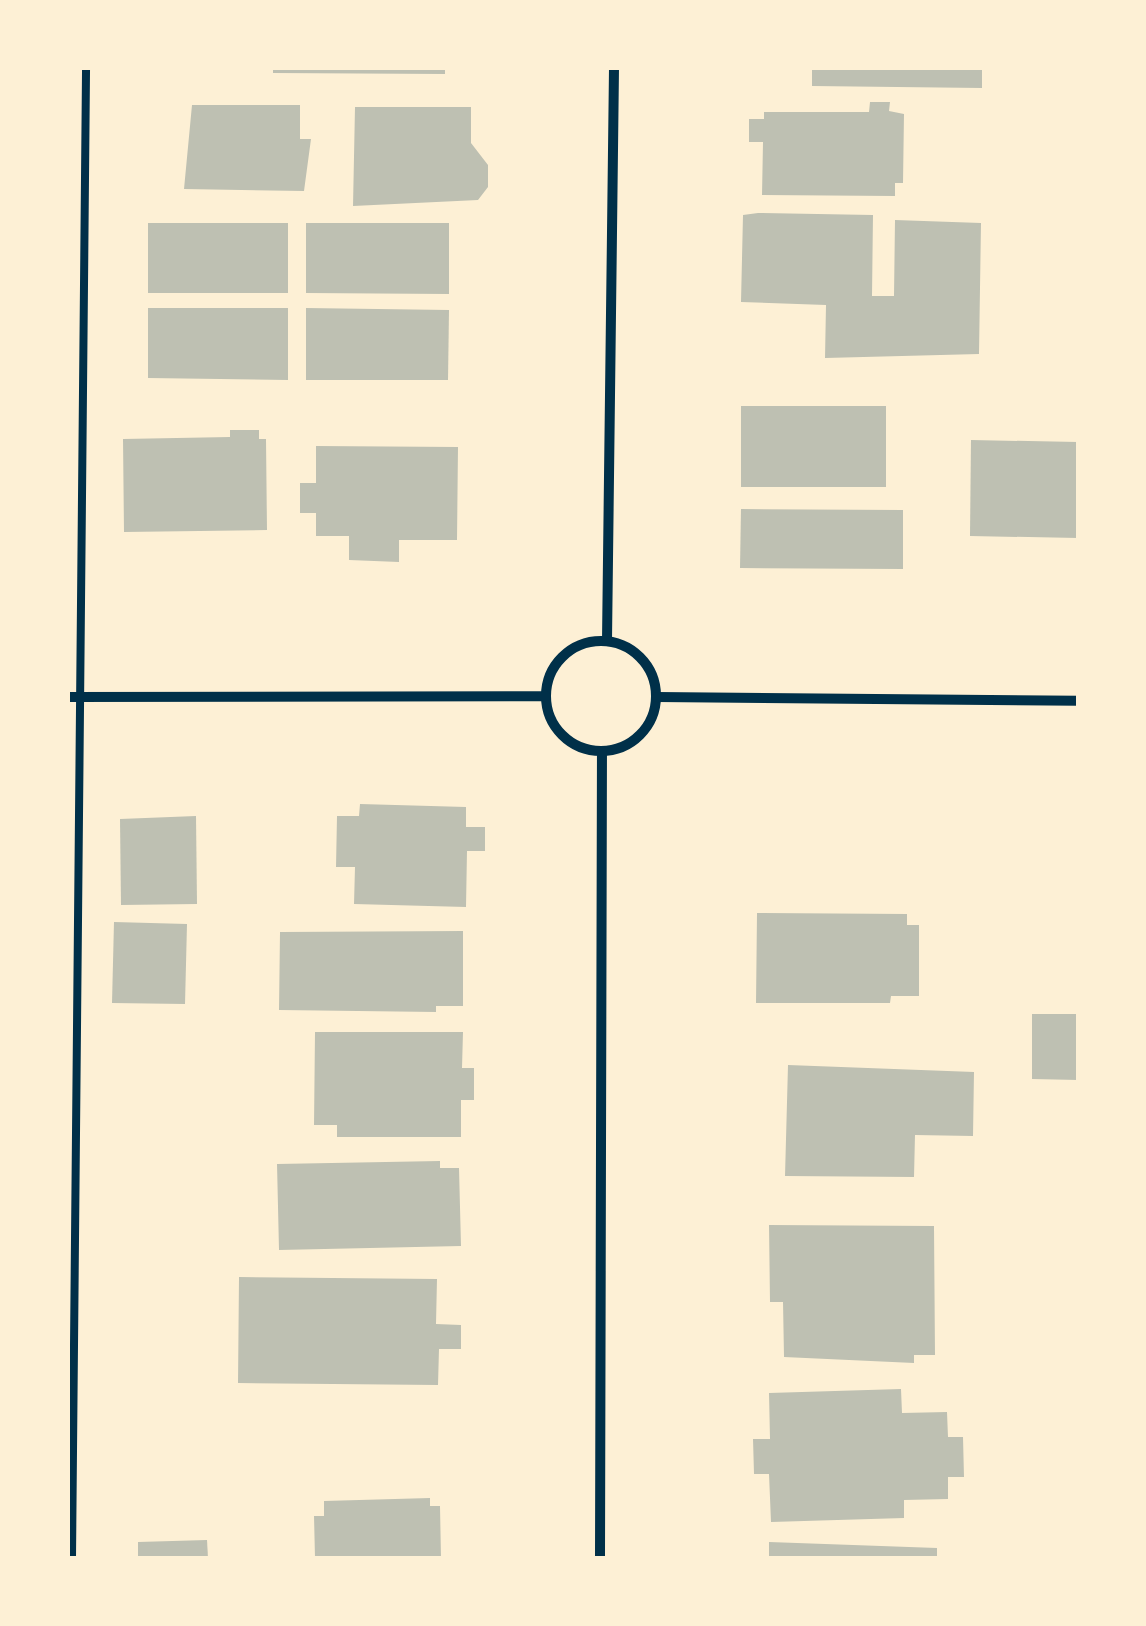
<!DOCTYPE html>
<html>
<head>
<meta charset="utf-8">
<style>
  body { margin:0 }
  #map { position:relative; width:1146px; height:1626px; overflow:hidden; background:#fdf0d5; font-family:"Asap Condensed",sans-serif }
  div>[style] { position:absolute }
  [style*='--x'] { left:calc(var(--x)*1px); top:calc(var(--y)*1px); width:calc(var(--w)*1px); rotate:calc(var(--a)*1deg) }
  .building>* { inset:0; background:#bec0b2 }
  .service>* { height:8px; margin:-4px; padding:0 4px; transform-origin:4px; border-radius:4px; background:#003049 }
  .minor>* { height:10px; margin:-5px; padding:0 5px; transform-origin:5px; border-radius:5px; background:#003049 }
  .minor>.ring { margin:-5px; padding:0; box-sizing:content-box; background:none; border:10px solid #003049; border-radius:50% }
  span { translate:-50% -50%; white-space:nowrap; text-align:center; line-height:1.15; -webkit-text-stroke:8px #fdf0d5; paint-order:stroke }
  .frame { position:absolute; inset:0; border:70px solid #fdf0d5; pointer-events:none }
</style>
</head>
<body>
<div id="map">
  <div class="building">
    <div style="clip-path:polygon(273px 68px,445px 68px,445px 74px,273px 73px)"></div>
    <div style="clip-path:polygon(812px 68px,982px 68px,982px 88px,812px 86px)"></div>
    <div style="clip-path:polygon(870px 102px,890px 102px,889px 111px,904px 114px,903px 183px,895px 183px,895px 196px,762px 195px,763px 142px,749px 142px,749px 119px,764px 119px,764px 112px,869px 112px)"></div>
    <div style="clip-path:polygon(192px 105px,300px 105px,300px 139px,311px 139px,304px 191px,184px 189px)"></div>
    <div style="clip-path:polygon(355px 107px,471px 107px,471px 143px,488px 165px,488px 187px,478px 200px,353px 206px)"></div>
    <div style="clip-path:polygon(758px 213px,873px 215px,872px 296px,894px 296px,895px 220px,981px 223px,979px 354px,825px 358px,826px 305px,741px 302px,743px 215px)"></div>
    <div style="clip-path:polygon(148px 223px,288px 223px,288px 293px,148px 293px)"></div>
    <div style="clip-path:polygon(306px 223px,449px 223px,449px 294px,306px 293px)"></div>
    <div style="clip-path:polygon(148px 308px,288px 308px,288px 380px,148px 378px)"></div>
    <div style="clip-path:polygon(306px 308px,449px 310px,448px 380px,306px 380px)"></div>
    <div style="clip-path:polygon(741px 406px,886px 406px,886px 487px,741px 487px)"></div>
    <div style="clip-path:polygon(230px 430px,259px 430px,259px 439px,266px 439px,267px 530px,124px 532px,123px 439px,230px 437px)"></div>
    <div style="clip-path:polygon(971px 440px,1078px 442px,1078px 538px,970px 536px)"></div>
    <div style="clip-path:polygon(316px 446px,458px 447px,457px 540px,399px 540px,399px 562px,349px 560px,349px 536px,316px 536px,316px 513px,300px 513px,300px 483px,316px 483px)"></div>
    <div style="clip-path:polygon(741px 509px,903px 510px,903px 569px,740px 568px)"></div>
    <div style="clip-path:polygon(360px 804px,466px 807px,466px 827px,485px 827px,485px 851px,467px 851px,466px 907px,354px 904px,355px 867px,336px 867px,337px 816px,359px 816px)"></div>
    <div style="clip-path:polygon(196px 816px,197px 904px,121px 905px,120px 819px)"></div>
    <div style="clip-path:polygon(757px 913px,907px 914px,907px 925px,919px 925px,919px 996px,891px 996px,890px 1003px,756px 1003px)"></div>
    <div style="clip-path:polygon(114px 922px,187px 924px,185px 1004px,112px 1003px)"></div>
    <div style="clip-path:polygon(463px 931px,463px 1006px,436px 1006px,436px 1012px,279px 1010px,280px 932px)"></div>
    <div style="clip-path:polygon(1032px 1014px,1078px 1014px,1078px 1080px,1032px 1079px)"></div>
    <div style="clip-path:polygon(315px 1032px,463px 1032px,462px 1068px,474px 1068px,474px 1100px,461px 1100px,461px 1137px,337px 1137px,337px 1125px,314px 1125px)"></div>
    <div style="clip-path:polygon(788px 1065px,974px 1072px,973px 1136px,915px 1135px,914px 1177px,785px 1176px)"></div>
    <div style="clip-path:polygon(440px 1161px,440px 1168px,459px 1168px,461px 1246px,279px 1250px,277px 1164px)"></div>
    <div style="clip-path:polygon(769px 1225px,934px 1226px,935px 1355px,914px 1355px,914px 1363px,784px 1357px,783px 1302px,770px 1302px)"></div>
    <div style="clip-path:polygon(239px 1277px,437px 1279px,436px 1324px,461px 1325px,461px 1349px,439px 1349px,438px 1385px,238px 1383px)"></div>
    <div style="clip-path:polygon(901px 1389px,902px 1413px,947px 1412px,948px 1437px,963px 1437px,964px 1477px,948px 1477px,948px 1499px,904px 1500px,904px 1518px,771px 1522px,769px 1474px,754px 1474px,753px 1439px,770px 1439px,769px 1393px)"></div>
    <div style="clip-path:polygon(430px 1498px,430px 1506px,440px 1506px,441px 1558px,315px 1558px,314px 1516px,324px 1516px,324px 1501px)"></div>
    <div style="clip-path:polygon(207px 1540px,208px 1558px,138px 1558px,138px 1542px)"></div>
    <div style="clip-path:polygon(769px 1542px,937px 1548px,937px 1558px,769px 1558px)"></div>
  </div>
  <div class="service">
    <div style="--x:72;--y:1558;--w:1490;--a:-89.46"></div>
  </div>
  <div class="minor">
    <div class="ring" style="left:546px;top:641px;width:100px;height:100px"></div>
    <div style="--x:607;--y:641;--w:573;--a:-89.3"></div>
    <div style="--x:68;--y:697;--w:478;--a:-0.1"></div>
    <div style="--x:657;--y:697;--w:421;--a:0.5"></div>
    <div style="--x:600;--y:1558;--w:807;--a:-89.86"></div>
  </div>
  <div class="frame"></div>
</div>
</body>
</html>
